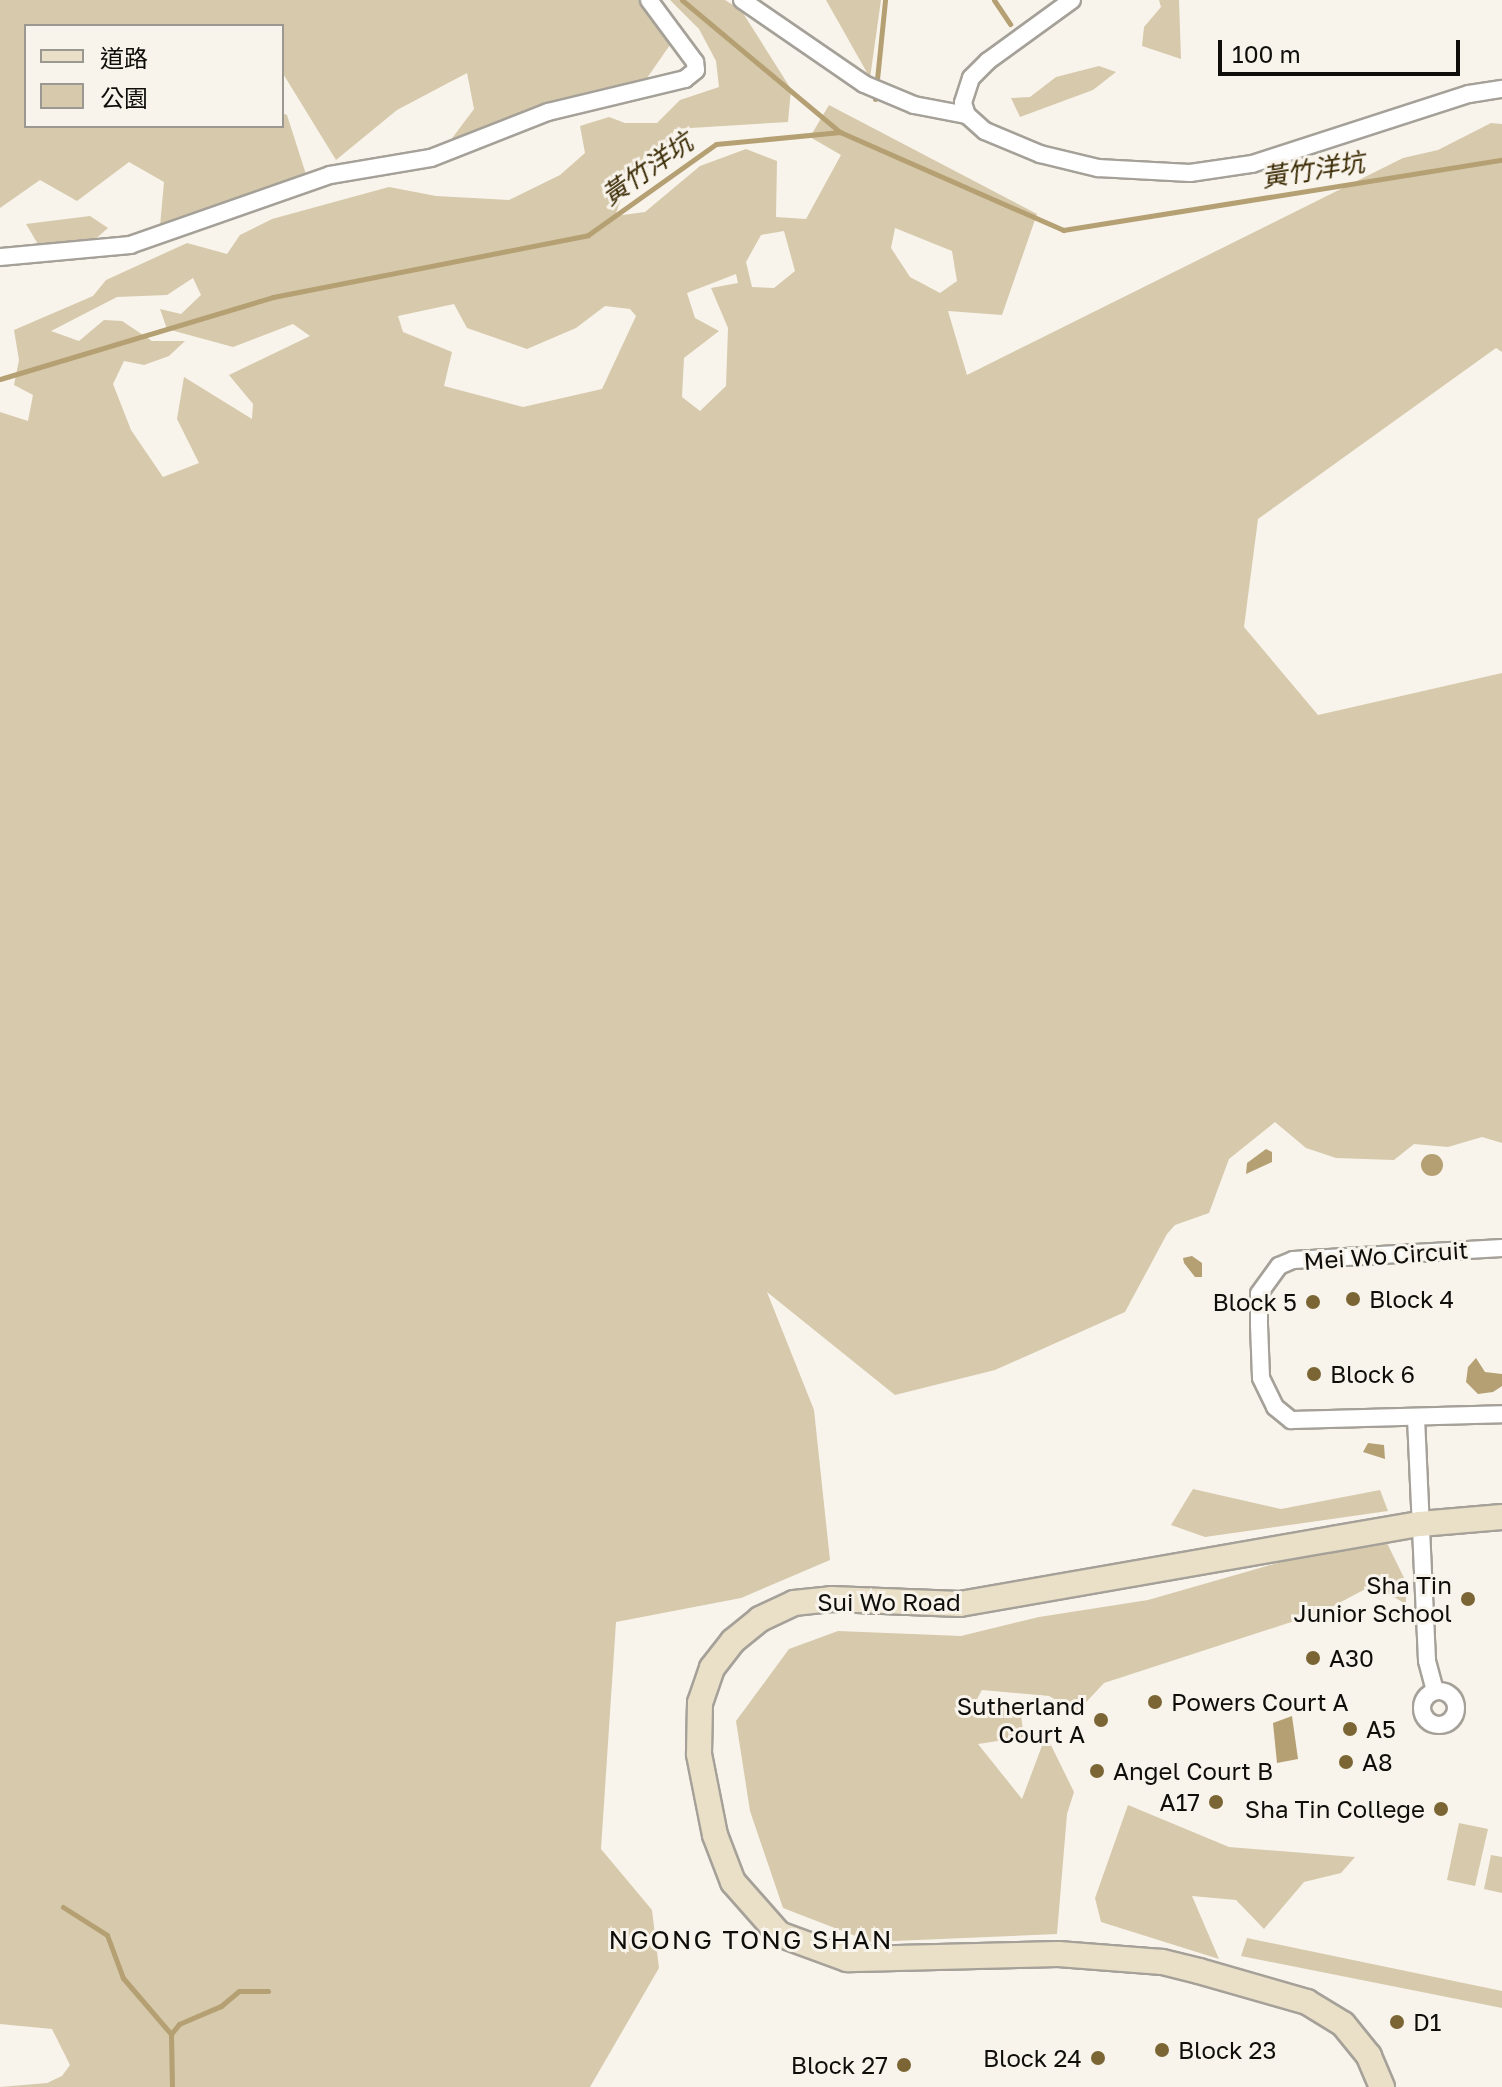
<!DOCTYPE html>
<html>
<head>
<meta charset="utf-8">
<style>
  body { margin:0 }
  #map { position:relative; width:1502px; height:2087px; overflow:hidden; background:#f8f4ec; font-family:"Golos Text","Noto Sans TC",sans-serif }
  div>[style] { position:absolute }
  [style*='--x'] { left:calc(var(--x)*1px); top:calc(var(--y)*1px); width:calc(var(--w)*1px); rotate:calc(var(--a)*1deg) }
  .green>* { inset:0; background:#d7c9ab }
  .water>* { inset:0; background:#b5a073 }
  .round { border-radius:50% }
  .stream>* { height:5px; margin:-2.5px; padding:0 2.5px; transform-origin:2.5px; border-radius:2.5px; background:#b5a073 }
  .roads { filter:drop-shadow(2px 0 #a5a199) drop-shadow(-2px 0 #a5a199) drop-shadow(0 2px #a5a199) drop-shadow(0 -2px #a5a199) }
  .street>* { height:16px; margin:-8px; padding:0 8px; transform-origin:8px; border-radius:8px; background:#fff }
  .street>.ring { margin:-8px; padding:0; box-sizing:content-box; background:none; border:16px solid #fff; border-radius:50% }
  .secondary>* { height:24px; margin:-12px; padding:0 12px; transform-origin:12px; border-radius:12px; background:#eae0c8 }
  .dots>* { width:22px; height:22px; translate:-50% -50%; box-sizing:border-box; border:4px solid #f8f4ec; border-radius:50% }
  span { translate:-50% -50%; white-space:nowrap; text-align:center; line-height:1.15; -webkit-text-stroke:6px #f8f4ec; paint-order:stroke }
  .street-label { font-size:24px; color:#0f0e0b }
  .poi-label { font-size:24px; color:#0f0e0b }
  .left { translate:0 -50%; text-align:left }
  .right { translate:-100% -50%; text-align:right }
  .water-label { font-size:26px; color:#3b2b04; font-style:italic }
  .neighbourhood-label { font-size:26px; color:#0f0e0b; letter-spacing:2px }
  .legend { position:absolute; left:24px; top:24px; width:260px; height:104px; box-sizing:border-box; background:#f8f4ec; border:2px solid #9b9892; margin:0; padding:10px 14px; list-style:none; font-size:24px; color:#0f0e0b }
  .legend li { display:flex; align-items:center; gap:16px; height:40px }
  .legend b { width:40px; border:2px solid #9b9892 }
  .scale { position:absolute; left:1218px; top:40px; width:242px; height:36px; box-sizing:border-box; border:4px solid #0f0e0b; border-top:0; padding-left:10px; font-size:24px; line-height:28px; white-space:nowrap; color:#0f0e0b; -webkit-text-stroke:6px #f8f4ec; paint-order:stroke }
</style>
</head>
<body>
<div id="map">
  <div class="green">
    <div style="clip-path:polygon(0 0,655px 0,672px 42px,647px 78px,444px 149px,474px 109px,467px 73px,397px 110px,336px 160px,282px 72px,282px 26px,26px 26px,26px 126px,282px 126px,282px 113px,287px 115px,311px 190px,160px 226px,164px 182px,129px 162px,77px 201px,40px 180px,0 208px)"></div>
    <div style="clip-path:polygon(evenodd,670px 0,725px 0,741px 10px,791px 89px,788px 122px,674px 129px,669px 149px,626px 185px,615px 216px,645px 212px,700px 166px,746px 149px,777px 161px,776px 217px,806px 219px,841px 155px,810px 137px,829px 105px,1037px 214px,1002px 315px,948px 311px,967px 375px,1403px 158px,1438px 150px,1491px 123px,1502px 124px,1502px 352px,1496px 348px,1258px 519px,1244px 627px,1318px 715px,1502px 673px,1502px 1143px,1482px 1137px,1448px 1147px,1414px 1144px,1394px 1160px,1336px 1158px,1306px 1148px,1275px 1122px,1229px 1159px,1209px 1213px,1175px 1225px,1167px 1234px,1125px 1312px,995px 1370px,895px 1395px,767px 1292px,814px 1410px,830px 1560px,741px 1598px,616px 1622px,601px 1849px,652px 1910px,659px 1968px,590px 2087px,0 2087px,47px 2083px,62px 2076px,70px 2065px,52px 2029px,0 2024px,0 412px,28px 421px,33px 395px,14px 385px,19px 360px,14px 330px,93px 296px,106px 280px,187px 243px,227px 254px,240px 235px,272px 219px,389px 187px,436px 196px,509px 200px,560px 175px,585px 153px,580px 126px,609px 117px,625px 123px,657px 123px,680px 100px,719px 87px,716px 61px,699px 29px,670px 0,895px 228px,952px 251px,957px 281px,940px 293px,910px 277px,891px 248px,895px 228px,670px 0,784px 231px,795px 271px,774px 288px,752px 287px,746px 262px,761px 235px,784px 231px,670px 0,736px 274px,738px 283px,711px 288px,728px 328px,726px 386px,700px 411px,682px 397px,684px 358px,719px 331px,695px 318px,687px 293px,736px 274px,670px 0,193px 278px,201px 295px,181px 314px,160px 309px,167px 329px,233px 347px,293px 324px,310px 336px,229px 375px,253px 404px,252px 419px,184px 377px,177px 419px,199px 463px,163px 477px,131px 430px,113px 384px,124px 361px,144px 365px,169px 356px,185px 341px,152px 341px,122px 321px,104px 320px,79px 341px,51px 331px,117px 297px,167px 295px,193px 278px,670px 0,454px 304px,467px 328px,527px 349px,576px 328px,605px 306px,630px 309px,636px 316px,602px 389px,523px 407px,444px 386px,452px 352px,403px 332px,398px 316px,454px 304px)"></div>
    <div style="clip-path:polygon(826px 0,881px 0,870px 78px)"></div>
    <div style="clip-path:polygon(1159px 0,1179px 0,1181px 59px,1142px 46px,1144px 27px,1161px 7px)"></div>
    <div style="clip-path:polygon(1099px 66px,1116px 72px,1093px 90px,1020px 117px,1011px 98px,1030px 97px,1056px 77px)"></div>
    <div style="clip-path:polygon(90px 216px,108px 228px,78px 254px,45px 256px,26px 224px)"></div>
    <div style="clip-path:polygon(1193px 1489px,1281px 1509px,1380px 1490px,1388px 1511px,1205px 1537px,1171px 1525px)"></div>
    <div style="clip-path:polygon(1386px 1541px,1406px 1582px,1406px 1604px,1373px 1585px,1322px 1612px,1104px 1683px,1077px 1712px,1049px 1696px,982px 1690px,972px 1708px,1019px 1701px,1024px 1737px,978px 1744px,1022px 1799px,1046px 1735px,1074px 1792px,1067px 1814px,1057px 1934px,871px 1942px,783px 1908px,750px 1811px,736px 1721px,789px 1649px,838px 1631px,961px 1636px,1039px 1617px,1148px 1600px,1288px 1560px)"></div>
    <div style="clip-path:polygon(1128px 1805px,1229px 1847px,1355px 1857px,1341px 1873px,1304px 1882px,1264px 1929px,1236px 1900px,1192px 1896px,1219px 1959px,1101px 1922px,1095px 1898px)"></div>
    <div style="clip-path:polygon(1459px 1823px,1488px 1829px,1475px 1886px,1447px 1880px)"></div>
    <div style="clip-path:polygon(1491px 1855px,1502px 1857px,1502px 1893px,1484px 1889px)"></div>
    <div style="clip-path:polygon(1247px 1938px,1502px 1991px,1502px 2008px,1241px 1956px)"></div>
  </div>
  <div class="water">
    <div style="clip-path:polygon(1266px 1149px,1272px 1152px,1272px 1162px,1246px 1174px,1247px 1163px)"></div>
    <div class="round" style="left:1421px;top:1154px;width:22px;height:22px"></div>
    <div style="clip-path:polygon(1192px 1256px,1202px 1263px,1202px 1277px,1195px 1277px,1184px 1263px,1183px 1258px)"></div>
    <div style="clip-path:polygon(1476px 1358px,1485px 1372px,1502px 1374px,1502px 1386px,1493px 1392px,1478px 1394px,1466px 1382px,1468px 1367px)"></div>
    <div style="clip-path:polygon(1368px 1443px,1384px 1445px,1385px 1459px,1363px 1452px)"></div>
    <div style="clip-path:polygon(1292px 1716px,1298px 1759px,1277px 1763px,1273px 1723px)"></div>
  </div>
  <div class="stream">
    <div style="--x:682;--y:0;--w:206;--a:39.9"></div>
    <div style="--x:994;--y:0;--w:29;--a:56"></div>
    <div style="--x:875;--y:99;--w:100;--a:-84.2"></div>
    <div style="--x:0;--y:379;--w:285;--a:-16.7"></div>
    <div style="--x:273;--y:297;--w:321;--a:-11.1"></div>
    <div style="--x:588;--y:235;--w:157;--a:-35.4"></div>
    <div style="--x:716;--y:144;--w:125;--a:-5.5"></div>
    <div style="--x:840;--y:132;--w:244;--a:23.7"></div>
    <div style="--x:1063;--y:230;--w:445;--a:-9.1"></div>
    <div style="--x:63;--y:1907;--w:52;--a:32.5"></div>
    <div style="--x:107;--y:1935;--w:46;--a:69.6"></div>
    <div style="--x:123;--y:1978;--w:74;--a:49.4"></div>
    <div style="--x:172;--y:2087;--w:53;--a:-91.1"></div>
    <div style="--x:171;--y:2034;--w:13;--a:-51"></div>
    <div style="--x:179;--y:2024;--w:46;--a:-23.2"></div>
    <div style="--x:221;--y:2006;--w:23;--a:-40"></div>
    <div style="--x:239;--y:1991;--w:29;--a:0"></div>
  </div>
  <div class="roads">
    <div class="street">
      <div style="--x:742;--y:0;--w:148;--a:34.5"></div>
      <div style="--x:864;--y:84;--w:54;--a:22.8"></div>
      <div style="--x:914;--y:105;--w:54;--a:10.7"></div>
      <div style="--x:1072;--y:0;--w:104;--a:144"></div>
      <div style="--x:988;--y:61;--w:24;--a:135"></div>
      <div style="--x:971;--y:78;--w:26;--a:108"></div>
      <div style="--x:963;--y:103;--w:13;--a:72"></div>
      <div style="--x:967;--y:115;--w:24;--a:42"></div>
      <div style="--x:985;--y:131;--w:60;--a:22.7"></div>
      <div style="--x:1040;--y:154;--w:60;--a:13.6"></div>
      <div style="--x:1098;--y:168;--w:92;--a:3.1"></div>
      <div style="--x:1190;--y:173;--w:63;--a:-8.3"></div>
      <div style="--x:1252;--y:164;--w:228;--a:-17.9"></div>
      <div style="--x:1469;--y:94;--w:33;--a:-9"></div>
      <div style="--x:0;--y:257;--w:131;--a:-5.3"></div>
      <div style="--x:130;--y:245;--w:212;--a:-19.3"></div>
      <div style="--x:330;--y:175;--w:102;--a:-9.6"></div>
      <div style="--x:431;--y:158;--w:126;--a:-21.5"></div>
      <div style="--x:548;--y:112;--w:141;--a:-13.5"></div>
      <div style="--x:685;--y:79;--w:14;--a:-39"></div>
      <div style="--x:696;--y:70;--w:8;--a:-97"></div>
      <div style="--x:695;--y:62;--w:77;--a:-126.6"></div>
      <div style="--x:1502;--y:1248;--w:209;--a:176.7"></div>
      <div style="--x:1293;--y:1260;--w:15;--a:157"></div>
      <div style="--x:1279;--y:1266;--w:34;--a:126"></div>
      <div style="--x:1259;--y:1294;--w:31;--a:90"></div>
      <div style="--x:1259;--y:1325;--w:53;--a:87.8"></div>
      <div style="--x:1261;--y:1378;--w:32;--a:64"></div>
      <div style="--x:1275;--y:1407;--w:21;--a:39"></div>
      <div style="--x:1291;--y:1420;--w:211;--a:-1.6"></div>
      <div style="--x:1416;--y:1418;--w:243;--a:87.4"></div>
      <div style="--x:1427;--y:1661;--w:31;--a:75"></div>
      <div class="ring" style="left:1422px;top:1691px;width:18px;height:18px"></div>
    </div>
    <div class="secondary">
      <div style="--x:1382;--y:2087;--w:34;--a:-113"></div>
      <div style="--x:1369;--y:2056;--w:41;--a:-129.1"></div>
      <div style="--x:1343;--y:2024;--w:42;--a:-148.6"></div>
      <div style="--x:1307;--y:2002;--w:112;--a:-164"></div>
      <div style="--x:1199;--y:1971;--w:38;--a:-166"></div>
      <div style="--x:1162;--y:1962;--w:104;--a:-175.6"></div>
      <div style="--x:1058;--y:1954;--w:211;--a:178.6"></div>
      <div style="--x:847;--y:1959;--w:72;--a:-159.8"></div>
      <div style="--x:779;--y:1934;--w:69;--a:-131.5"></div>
      <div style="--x:733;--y:1882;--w:50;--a:-111"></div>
      <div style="--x:715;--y:1835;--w:83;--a:-101.2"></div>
      <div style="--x:699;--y:1754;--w:51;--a:-88.9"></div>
      <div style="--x:700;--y:1703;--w:37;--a:-71"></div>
      <div style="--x:712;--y:1668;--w:34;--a:-52"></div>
      <div style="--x:733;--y:1641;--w:35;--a:-39"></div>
      <div style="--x:760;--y:1619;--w:38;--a:-25"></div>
      <div style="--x:794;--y:1603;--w:37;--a:-6"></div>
      <div style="--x:831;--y:1599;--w:129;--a:2.2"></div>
      <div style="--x:960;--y:1604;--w:467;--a:-9.9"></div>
      <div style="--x:1420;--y:1524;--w:82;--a:-4.9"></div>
    </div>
  </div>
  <div class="dots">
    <div style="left:1353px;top:1299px;background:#7b6535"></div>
    <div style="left:1313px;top:1302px;background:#7b6535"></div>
    <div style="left:1314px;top:1374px;background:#7b6535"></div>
    <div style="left:1468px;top:1599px;background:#7b6535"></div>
    <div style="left:1313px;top:1658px;background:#7b6535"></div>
    <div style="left:1155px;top:1702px;background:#7b6535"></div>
    <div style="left:1101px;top:1720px;background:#7b6535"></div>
    <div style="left:1350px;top:1729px;background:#7b6535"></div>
    <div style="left:1346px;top:1762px;background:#7b6535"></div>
    <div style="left:1097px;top:1771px;background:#7b6535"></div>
    <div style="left:1216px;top:1802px;background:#7b6535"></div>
    <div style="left:1441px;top:1809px;background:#7b6535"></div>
    <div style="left:1397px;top:2022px;background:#7b6535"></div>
    <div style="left:1162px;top:2050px;background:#7b6535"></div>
    <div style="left:1098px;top:2058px;background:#7b6535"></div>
    <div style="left:904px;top:2065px;background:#7b6535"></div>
  </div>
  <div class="street-label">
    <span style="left:1386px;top:1255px;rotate:-4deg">Mei Wo Circuit</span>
    <span style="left:889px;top:1602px">Sui Wo Road</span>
  </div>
  <div class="poi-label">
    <span class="left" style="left:1369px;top:1299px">Block 4</span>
    <span class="right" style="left:1297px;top:1302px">Block 5</span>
    <span class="left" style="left:1330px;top:1374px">Block 6</span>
    <span class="right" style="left:1452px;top:1599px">Sha Tin<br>Junior School</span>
    <span class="left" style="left:1329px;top:1658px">A30</span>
    <span class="left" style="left:1171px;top:1702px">Powers Court A</span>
    <span class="right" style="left:1085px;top:1720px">Sutherland<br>Court A</span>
    <span class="left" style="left:1366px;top:1729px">A5</span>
    <span class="left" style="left:1362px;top:1762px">A8</span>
    <span class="left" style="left:1113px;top:1771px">Angel Court B</span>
    <span class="right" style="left:1200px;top:1802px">A17</span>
    <span class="right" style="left:1425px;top:1809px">Sha Tin College</span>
    <span class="left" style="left:1413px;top:2022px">D1</span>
    <span class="left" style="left:1178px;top:2050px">Block 23</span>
    <span class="right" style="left:1082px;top:2058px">Block 24</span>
    <span class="right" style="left:888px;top:2065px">Block 27</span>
  </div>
  <div class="water-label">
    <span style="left:647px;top:169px;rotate:-35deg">黃竹洋坑</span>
    <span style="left:1313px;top:170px;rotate:-9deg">黃竹洋坑</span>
  </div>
  <div class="neighbourhood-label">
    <span style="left:751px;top:1940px">NGONG TONG SHAN</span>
  </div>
  <ul class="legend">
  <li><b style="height:10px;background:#eae0c8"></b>道路</li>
  <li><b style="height:22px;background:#d7c9ab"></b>公園</li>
  </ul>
  <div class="scale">100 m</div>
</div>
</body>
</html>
